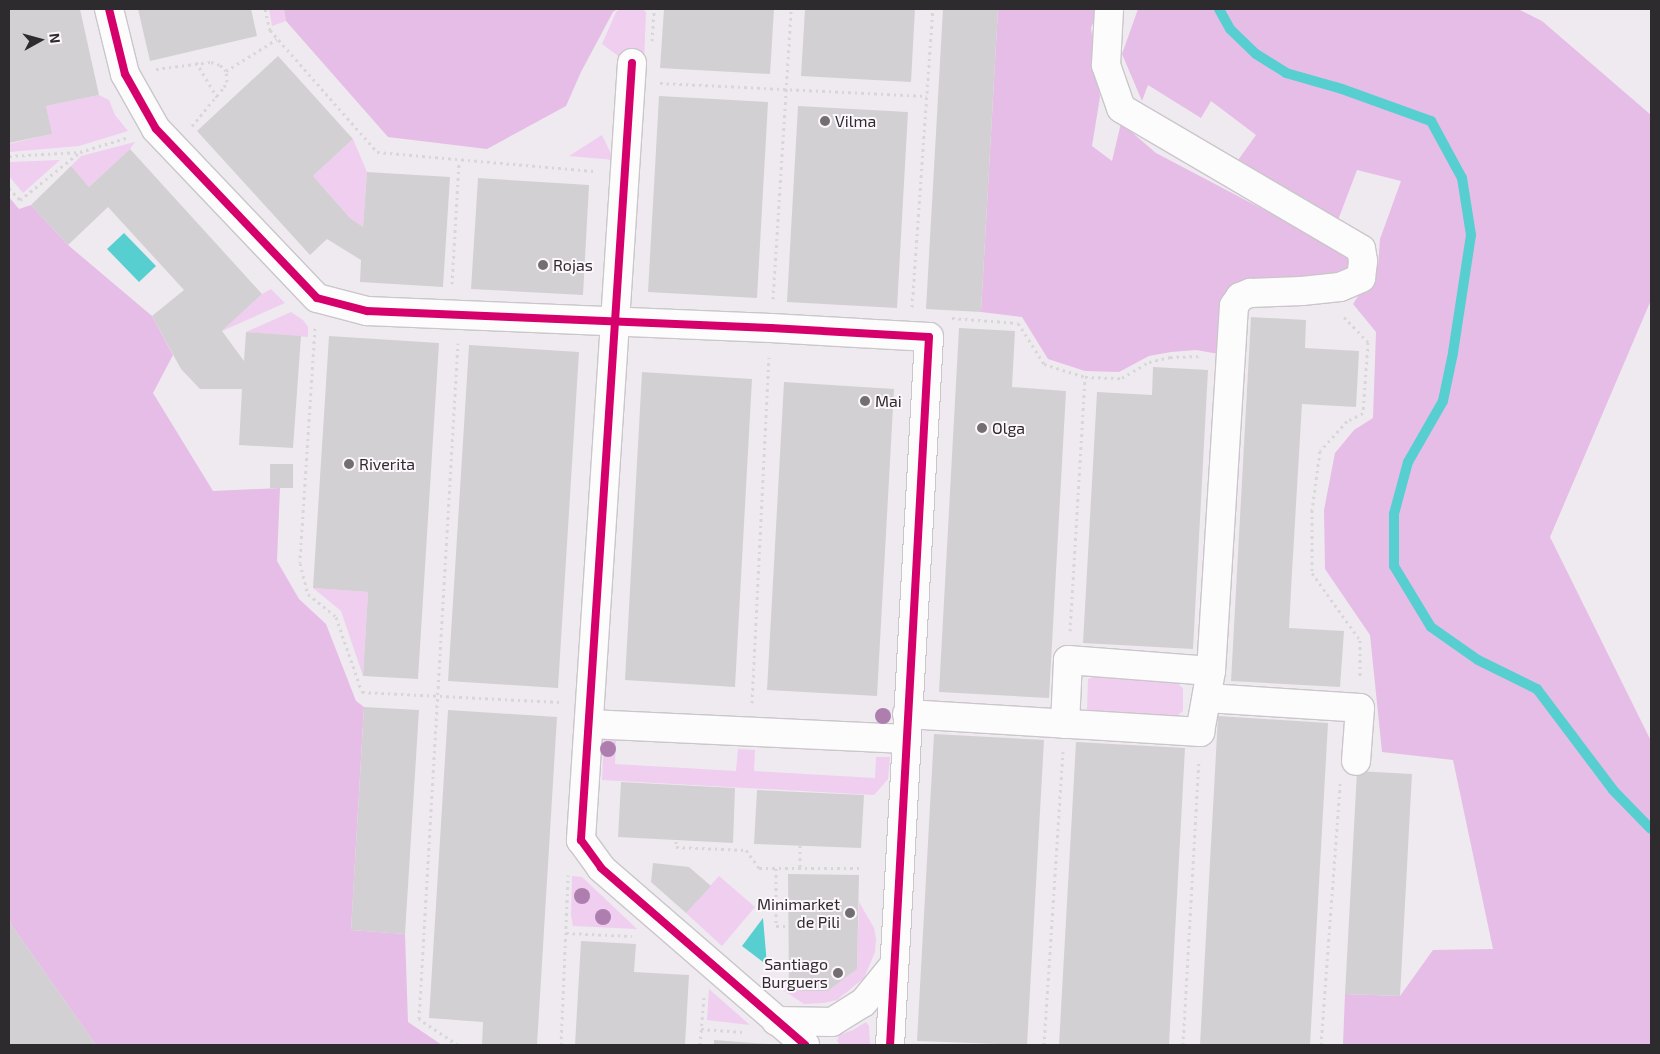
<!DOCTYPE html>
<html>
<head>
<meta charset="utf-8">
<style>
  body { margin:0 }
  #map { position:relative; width:1660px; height:1054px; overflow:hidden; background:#efeaef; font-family:"Exo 2",sans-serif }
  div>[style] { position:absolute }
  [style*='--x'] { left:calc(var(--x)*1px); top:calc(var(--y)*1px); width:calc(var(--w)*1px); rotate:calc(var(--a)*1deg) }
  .green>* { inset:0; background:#f0cef0 }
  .forest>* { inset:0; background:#e6bde6 }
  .water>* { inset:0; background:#57cfd0 }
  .stream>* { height:10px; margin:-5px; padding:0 5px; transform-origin:5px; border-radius:5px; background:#57cfd0 }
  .building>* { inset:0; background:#d3d0d3 }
  .path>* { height:3px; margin-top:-1.5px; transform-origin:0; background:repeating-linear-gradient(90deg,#d8d7d8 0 2.5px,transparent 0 6.5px) }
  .roads { filter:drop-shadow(1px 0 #cac6ca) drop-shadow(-1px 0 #cac6ca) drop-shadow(0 1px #cac6ca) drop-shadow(0 -1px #cac6ca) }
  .minor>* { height:28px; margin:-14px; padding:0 14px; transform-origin:14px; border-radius:14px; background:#fdfcfd }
  .cycleway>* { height:8px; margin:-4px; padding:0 4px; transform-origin:4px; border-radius:4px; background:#d6006c }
  .trees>* { width:16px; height:16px; margin:-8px; border-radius:50%; background:#ae7eaf }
  .dots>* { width:14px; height:14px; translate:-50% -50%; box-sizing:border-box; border:2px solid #fdf7fd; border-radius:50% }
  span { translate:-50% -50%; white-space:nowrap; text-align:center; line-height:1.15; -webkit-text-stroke:4px #fdf7fd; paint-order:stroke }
  .poi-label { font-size:16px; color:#2e2b2e }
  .left { translate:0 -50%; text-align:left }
  .right { translate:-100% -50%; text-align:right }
  .frame { position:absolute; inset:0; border:10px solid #2e2b2e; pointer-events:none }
  .north { position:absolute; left:15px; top:15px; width:50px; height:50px; -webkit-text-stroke:4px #fdf7fd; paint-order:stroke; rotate:83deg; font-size:14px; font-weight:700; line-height:20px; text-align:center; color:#2e2b2e }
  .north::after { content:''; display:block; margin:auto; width:18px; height:22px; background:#2e2b2e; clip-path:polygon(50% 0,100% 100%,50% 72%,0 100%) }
</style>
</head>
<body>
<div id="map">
  <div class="green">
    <div style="clip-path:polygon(269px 9px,284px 9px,286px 21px,272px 26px)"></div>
    <div style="clip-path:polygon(620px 9px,643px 9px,646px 12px,644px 60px,621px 58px,602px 44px,616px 12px)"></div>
    <div style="clip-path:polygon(99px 95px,109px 100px,115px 115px,128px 131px,79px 146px,9px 152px,9px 144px,51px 134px,46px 106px)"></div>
    <div style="clip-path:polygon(602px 135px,614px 160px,569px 156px)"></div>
    <div style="clip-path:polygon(353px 139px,367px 172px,363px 227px,350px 218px,313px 176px)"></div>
    <div style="clip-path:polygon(135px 142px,130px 149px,89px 187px,71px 166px,81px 156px)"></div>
    <div style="clip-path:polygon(60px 160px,23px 193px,9px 176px,9px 162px)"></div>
    <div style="clip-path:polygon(271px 289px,285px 303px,222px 331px,262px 294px)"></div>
    <div style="clip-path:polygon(291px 312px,303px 320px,308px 327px,308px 337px,246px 332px)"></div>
    <div style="clip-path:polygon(313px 588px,368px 592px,363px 676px,341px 611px)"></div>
    <div style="clip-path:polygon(1096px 675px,1174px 678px,1183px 689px,1183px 711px,1173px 719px,1094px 716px,1087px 710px,1088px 679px)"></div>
    <div style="clip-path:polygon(604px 739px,616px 741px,615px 764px,736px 771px,738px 749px,755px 750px,754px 771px,875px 778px,876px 757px,890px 757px,888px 779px,874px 795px,602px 780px)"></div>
    <div style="clip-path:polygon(572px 876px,582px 877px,637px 929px,573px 926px,571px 915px)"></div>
    <div style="clip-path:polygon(719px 876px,755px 907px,722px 946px,686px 913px)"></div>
    <div style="clip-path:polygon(859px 902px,874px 928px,876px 939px,875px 952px,864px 978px,837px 1000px,823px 1003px,804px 1004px,774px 984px,802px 991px,828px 991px,857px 969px)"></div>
    <div style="clip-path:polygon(709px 989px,750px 1025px,707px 1020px)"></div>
    <div style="clip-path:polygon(866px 1022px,869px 1026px,870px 1045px,840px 1045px,837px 1041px,839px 1035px,853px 1030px)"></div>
  </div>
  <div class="forest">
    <div style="clip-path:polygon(284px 9px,617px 9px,613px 12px,581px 72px,566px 106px,487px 149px,388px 137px,286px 21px)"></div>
    <div style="clip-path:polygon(998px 9px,1099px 9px,1091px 28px,1100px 97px,1092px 146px,1112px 161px,1121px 123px,1156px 153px,1352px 256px,1347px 272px,1332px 278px,1241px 282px,1229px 287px,1224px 298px,1219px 354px,1196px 350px,1171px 352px,1149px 356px,1119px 372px,1085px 371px,1048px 359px,1022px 317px,981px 312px)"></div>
    <div style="clip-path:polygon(1138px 9px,1518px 9px,1542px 21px,1651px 115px,1651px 300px,1550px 537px,1651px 741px,1651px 1045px,1343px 1045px,1345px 994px,1400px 996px,1433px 950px,1493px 949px,1453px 760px,1382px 752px,1370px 635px,1325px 569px,1324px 510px,1335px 453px,1354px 430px,1373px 418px,1376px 332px,1353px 304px,1378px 266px,1380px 239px,1401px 181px,1357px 170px,1338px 220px,1236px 163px,1256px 135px,1211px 101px,1201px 118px,1148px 85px,1142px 101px,1122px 54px)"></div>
    <div style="clip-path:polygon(9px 197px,19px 209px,31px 205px,68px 245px,152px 316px,173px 355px,153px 393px,213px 491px,280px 488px,277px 561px,299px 599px,326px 624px,356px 701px,364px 707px,351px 930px,405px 934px,408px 1022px,442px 1045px,96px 1045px,12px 926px,9px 918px)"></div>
  </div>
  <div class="water">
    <div style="clip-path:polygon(124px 233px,156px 266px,139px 282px,107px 249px)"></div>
    <div style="clip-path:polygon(763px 918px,767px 965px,742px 946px)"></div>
  </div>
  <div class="stream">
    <div style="--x:1219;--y:9;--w:23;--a:61"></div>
    <div style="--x:1230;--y:29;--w:36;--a:44"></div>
    <div style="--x:1256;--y:54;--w:36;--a:32"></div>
    <div style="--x:1286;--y:73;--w:58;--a:15.9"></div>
    <div style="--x:1342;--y:89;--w:95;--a:19.8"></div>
    <div style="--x:1431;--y:121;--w:65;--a:61.5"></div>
    <div style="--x:1462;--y:178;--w:58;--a:81"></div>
    <div style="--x:1471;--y:235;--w:119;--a:98.7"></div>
    <div style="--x:1453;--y:353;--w:49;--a:101.8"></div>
    <div style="--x:1443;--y:401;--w:70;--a:119.8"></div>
    <div style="--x:1408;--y:462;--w:54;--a:105.1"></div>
    <div style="--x:1394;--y:514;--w:52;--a:90"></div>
    <div style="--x:1394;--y:566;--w:71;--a:58.8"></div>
    <div style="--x:1431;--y:627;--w:57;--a:35.1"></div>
    <div style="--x:1478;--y:660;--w:66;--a:26.2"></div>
    <div style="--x:1537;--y:689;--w:126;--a:53"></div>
    <div style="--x:1613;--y:790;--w:54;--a:45.7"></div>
  </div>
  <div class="building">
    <div style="clip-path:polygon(9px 9px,80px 9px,99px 95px,46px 106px,52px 134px,9px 143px)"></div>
    <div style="clip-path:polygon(138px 9px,251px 9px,257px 36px,150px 61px)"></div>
    <div style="clip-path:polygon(664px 9px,774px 9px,770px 74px,660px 68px)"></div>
    <div style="clip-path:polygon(805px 9px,915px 9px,911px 82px,801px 76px)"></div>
    <div style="clip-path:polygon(943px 9px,998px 9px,981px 312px,926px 309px)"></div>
    <div style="clip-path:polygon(278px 56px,353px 139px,313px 176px,350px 218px,363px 227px,367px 172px,450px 177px,443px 287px,360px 282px,361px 260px,327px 239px,310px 255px,197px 131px)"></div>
    <div style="clip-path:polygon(659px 96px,768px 102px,757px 298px,648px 292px)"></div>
    <div style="clip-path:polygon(798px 106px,908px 112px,897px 308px,787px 302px)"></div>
    <div style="clip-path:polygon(130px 149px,262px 294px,222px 331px,244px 361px,246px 332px,301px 336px,293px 448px,239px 445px,242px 389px,200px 389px,181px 369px,152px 316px,184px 290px,108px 207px,68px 245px,31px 205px,71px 166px,89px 187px)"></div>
    <div style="clip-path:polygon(478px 178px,589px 185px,583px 295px,471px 289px)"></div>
    <div style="clip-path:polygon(1251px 317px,1306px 320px,1305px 348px,1359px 351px,1356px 407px,1302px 404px,1292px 572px,1289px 628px,1344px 631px,1340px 687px,1231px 681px)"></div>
    <div style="clip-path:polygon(959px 328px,1015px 331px,1012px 387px,1066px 391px,1049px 698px,939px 692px)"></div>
    <div style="clip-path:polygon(329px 336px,439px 343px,418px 679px,363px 676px,368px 592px,313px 588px)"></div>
    <div style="clip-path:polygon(469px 345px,579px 352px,558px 688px,448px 681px)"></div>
    <div style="clip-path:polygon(1153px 367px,1208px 370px,1193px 649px,1083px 643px,1097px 392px,1152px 395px)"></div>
    <div style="clip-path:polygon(642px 372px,752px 379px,735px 687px,625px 680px)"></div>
    <div style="clip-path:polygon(784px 382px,894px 389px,877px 696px,767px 690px)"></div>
    <div style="clip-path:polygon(270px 464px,293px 464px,293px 488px,270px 488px)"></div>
    <div style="clip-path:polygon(364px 707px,419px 710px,405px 934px,351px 930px)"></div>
    <div style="clip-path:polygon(448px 710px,557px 717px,537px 1045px,482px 1045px,483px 1022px,429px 1018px)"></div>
    <div style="clip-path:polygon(1218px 716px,1328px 723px,1310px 1045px,1200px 1045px)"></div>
    <div style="clip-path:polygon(934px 734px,1044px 740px,1027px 1045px,917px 1041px)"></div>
    <div style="clip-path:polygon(1076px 742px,1185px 748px,1169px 1045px,1059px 1045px)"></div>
    <div style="clip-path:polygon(1357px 771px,1412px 774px,1400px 996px,1345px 994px)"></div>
    <div style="clip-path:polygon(621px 782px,735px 788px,733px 843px,618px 837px)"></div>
    <div style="clip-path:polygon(757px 790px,864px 795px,861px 848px,754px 844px)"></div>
    <div style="clip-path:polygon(653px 863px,689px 867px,711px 886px,686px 913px,651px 882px)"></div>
    <div style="clip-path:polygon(788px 874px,859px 875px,857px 969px,828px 991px,802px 991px,789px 988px)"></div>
    <div style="clip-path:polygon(9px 918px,12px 926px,96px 1045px,9px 1045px)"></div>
    <div style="clip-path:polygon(581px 941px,636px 944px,634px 972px,689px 975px,685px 1045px,575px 1045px)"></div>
    <div style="clip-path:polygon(714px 1040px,769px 1044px,769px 1045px,714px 1045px)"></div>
  </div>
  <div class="path">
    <div style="--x:265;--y:9;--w:22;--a:77"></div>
    <div style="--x:270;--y:30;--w:162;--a:48.7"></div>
    <div style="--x:377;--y:152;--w:220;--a:5"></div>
    <div style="--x:652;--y:41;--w:32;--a:-86"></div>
    <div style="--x:196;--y:62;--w:41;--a:59"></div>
    <div style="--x:156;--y:69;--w:55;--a:-7.3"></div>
    <div style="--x:211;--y:62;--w:9;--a:18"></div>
    <div style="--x:220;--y:65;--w:8;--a:45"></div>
    <div style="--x:226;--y:71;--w:60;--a:-32.1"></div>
    <div style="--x:660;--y:83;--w:267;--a:2.8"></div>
    <div style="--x:192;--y:126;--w:50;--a:-50.6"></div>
    <div style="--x:224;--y:87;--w:6;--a:-59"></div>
    <div style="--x:227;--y:82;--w:11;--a:-95"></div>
    <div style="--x:9;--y:156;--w:71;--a:-3.2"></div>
    <div style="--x:80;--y:152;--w:48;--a:-16.9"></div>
    <div style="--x:9;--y:188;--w:16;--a:47"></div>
    <div style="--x:20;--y:200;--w:77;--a:-38.7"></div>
    <div style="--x:452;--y:284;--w:123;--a:-86.7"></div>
    <div style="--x:773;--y:299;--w:291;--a:-86.4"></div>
    <div style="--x:912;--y:307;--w:299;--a:-86"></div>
    <div style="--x:1344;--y:317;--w:35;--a:46"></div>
    <div style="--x:1368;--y:342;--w:71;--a:94"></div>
    <div style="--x:1363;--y:413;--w:18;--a:153"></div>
    <div style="--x:1347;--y:421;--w:40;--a:132"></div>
    <div style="--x:1320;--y:451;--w:60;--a:97.7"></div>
    <div style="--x:1312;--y:510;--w:63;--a:90"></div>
    <div style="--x:1312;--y:573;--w:82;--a:54.4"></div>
    <div style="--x:1360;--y:640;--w:37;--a:90"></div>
    <div style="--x:952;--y:318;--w:66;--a:4.3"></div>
    <div style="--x:1018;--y:323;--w:49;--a:57.6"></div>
    <div style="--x:1044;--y:364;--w:43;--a:17.6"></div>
    <div style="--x:1085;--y:377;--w:37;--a:2"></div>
    <div style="--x:1122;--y:378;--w:31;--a:-31"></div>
    <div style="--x:1149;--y:362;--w:22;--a:-13"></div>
    <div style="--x:1170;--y:357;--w:31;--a:-2"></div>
    <div style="--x:315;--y:328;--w:235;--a:93.7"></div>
    <div style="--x:300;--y:563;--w:32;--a:76"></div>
    <div style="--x:308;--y:594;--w:36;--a:39"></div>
    <div style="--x:336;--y:617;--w:79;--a:70.9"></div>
    <div style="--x:362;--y:692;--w:199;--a:2.9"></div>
    <div style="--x:1070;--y:631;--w:254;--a:-86.6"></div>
    <div style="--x:752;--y:703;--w:346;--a:-87.2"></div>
    <div style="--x:676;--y:841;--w:6;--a:90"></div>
    <div style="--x:676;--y:847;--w:70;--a:2.5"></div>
    <div style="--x:746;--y:850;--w:22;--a:54"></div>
    <div style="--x:759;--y:868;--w:101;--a:0"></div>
    <div style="--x:800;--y:845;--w:23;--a:90"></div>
    <div style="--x:776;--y:868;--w:58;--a:90"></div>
    <div style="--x:776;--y:926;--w:11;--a:0"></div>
    <div style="--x:566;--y:933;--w:66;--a:2.6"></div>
    <div style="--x:701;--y:1029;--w:42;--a:4.1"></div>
    <div style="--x:458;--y:1045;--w:47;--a:-146.3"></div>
    <div style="--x:419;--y:1019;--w:677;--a:-86.7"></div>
    <div style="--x:561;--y:1045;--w:170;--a:-87.6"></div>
    <div style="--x:700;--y:1045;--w:49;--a:-85.3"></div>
    <div style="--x:1044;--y:1045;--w:294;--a:-86.3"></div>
    <div style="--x:1183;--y:1045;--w:284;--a:-86.8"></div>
    <div style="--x:1321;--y:1045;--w:262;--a:-85.8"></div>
  </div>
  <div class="roads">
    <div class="minor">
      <div style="--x:109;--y:9;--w:67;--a:76.2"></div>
      <div style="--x:125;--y:74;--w:63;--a:60.6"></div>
      <div style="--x:156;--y:129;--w:233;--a:46.4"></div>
      <div style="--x:317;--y:298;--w:52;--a:14.6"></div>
      <div style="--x:367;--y:311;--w:404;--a:2.4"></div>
      <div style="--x:771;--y:328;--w:158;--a:3.3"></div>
      <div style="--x:929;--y:337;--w:709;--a:93.15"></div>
      <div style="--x:632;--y:63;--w:779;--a:93.76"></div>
      <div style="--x:581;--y:840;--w:34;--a:54"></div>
      <div style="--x:601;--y:868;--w:270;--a:40.9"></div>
      <div style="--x:1207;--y:698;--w:153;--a:3.7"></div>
      <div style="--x:1360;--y:708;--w:53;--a:94.3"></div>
      <div style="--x:907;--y:714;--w:294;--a:3.5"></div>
      <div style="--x:1200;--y:732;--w:62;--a:-79.8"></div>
      <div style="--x:1211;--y:671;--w:366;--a:-86.4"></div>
      <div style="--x:1234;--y:306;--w:11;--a:-56"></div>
      <div style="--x:1240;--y:297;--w:11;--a:-22"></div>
      <div style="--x:1250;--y:293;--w:52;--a:-2.2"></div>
      <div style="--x:1302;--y:291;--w:38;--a:-6"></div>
      <div style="--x:1340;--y:287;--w:23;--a:-23"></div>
      <div style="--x:1361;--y:278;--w:17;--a:-83"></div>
      <div style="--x:1363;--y:261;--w:12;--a:-99"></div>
      <div style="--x:1361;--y:249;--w:278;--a:-149.6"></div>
      <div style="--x:1121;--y:108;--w:46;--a:-109.2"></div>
      <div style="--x:1106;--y:65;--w:56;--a:-86.9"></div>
      <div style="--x:589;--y:724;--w:317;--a:2.7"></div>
      <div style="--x:1065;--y:724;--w:64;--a:-87.3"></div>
      <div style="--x:1068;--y:660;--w:143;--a:4.4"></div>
      <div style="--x:776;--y:1021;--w:56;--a:1"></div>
      <div style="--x:832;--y:1022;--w:36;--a:-32"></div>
      <div style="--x:863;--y:1003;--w:49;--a:-50.8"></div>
    </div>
  </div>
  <div class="cycleway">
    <div style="--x:109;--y:9;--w:67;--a:76.2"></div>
    <div style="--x:125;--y:74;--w:63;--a:60.6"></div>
    <div style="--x:156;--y:129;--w:233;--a:46.4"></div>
    <div style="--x:317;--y:298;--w:52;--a:14.6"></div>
    <div style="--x:367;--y:311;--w:404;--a:2.4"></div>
    <div style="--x:771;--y:328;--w:158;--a:3.3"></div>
    <div style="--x:929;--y:337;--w:709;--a:93.15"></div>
    <div style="--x:632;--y:63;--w:779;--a:93.76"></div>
    <div style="--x:581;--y:840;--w:34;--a:54"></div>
    <div style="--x:601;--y:868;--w:270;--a:40.9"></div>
  </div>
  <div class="trees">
    <div style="left:883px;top:716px"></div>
    <div style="left:608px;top:749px"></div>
    <div style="left:582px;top:896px"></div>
    <div style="left:603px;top:917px"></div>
  </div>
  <div class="dots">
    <div style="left:825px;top:121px;background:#726e72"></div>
    <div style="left:543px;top:265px;background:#726e72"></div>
    <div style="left:865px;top:401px;background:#726e72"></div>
    <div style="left:982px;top:428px;background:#726e72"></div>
    <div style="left:349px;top:464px;background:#726e72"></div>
    <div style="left:850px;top:913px;background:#726e72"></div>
    <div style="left:838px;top:973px;background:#726e72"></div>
  </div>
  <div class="poi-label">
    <span class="left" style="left:835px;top:121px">Vilma</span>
    <span class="left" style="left:553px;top:265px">Rojas</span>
    <span class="left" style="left:875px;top:401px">Mai</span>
    <span class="left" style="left:992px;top:428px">Olga</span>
    <span class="left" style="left:359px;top:464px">Riverita</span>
    <span class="right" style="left:840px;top:913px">Minimarket<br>de Pili</span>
    <span class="right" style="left:828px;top:973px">Santiago<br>Burguers</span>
  </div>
  <div class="frame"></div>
  <div class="north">N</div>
</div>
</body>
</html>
